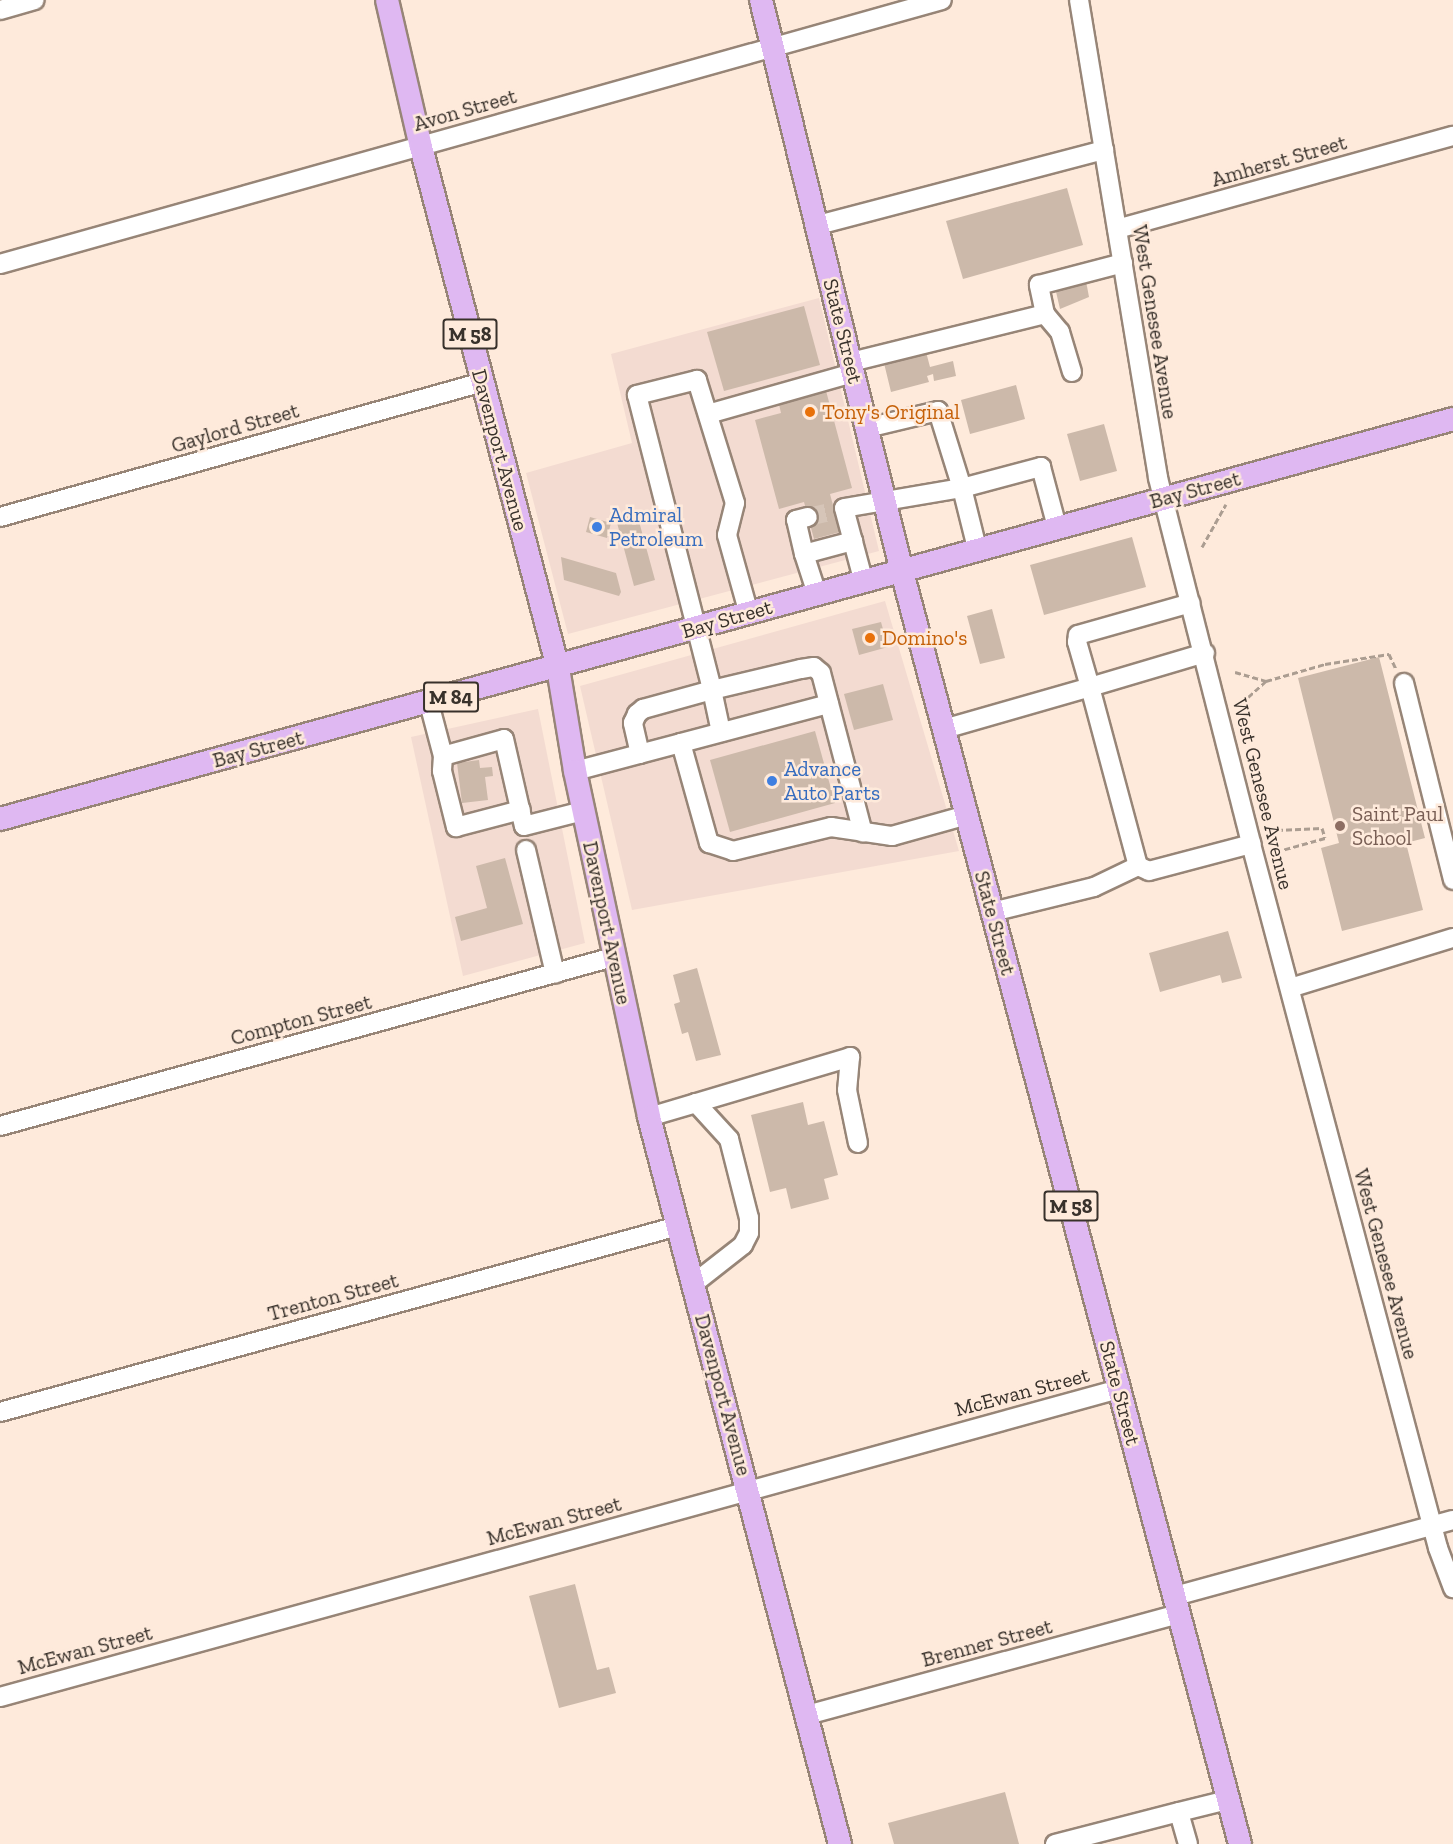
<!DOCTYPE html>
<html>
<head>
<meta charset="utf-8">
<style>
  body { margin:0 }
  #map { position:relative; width:1453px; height:1844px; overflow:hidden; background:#feeadb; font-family:"Zilla Slab",serif }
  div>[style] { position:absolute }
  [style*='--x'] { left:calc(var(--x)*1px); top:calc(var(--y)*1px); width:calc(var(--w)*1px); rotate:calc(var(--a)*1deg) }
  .commercial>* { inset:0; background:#f3dbd1 }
  .building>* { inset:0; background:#ccb9aa }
  .minor-tunnel>* { height:18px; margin-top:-9px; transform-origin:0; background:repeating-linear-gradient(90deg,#d6c5b8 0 18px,transparent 0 27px) }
  .path>* { height:3px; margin-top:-1.5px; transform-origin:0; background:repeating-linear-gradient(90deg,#ab9d91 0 6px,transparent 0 9px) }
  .roads { filter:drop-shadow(2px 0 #978577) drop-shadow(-2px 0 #978577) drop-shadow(0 2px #978577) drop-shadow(0 -2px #978577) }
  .minor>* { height:18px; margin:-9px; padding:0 9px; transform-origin:9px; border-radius:9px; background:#fff }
  .major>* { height:22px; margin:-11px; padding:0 11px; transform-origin:11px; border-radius:11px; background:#dfb8f2 }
  .dots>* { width:16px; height:16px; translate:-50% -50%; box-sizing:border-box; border:3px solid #feeadb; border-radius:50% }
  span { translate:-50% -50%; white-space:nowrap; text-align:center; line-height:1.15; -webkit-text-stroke:5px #feeadb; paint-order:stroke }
  .shield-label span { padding:2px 4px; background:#feeadb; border:2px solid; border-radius:4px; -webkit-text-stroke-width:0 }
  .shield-label { font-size:20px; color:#38312b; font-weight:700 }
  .street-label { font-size:21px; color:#38312b }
  .food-label { font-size:21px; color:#c56008 }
  .left { translate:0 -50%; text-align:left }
  .shop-label { font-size:21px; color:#366cbe }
  .education-label { font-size:21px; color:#785e54 }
</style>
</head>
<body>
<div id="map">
  <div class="commercial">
    <div style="clip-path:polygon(819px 298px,879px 551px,568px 634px,526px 473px,632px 443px,611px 354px)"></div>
    <div style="clip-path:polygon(885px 601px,959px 851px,632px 910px,580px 686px)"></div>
    <div style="clip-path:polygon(538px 709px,585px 943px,463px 976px,411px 737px)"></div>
  </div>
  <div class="building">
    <div style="clip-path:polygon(1067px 188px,1083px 245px,963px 279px,946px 221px)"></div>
    <div style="clip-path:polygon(1085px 276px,1089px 297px,1060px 309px,1054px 283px)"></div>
    <div style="clip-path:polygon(804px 306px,820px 365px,724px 391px,707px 332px)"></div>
    <div style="clip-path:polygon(925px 348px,930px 367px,953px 361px,956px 376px,934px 381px,933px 374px,927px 376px,929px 382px,891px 392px,883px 359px)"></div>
    <div style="clip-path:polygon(1016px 385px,1025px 419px,970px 434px,961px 400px)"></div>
    <div style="clip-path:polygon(825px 387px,852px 488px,830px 494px,840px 532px,814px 539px,804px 502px,779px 509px,755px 420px,781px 413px,778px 400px)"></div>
    <div style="clip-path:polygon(1104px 424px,1117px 471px,1080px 481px,1067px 434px)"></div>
    <div style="clip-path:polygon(637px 514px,655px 580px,634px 586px,616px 519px)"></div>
    <div style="clip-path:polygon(590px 517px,611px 523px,607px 538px,586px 532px)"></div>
    <div style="clip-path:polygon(1132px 537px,1146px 587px,1044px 615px,1030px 565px)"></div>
    <div style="clip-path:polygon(561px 557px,616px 573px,621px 592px,619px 596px,564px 580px)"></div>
    <div style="clip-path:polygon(992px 609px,1005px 658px,980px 664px,967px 616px)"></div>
    <div style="clip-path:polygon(881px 622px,888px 647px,859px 655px,852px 629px)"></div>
    <div style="clip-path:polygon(1379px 657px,1425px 838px,1406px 843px,1423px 910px,1342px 931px,1321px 848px,1339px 843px,1298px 678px)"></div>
    <div style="clip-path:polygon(883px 684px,893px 720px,854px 730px,844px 694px)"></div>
    <div style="clip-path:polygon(815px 731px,835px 803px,730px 832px,710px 760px)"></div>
    <div style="clip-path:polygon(479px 760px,480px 768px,492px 767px,493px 776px,485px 777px,488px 800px,462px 803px,457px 763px)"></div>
    <div style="clip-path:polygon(505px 858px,523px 924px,461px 941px,455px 917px,487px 908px,476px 866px)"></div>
    <div style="clip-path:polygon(1228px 931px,1242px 978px,1222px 983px,1220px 975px,1160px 992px,1149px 953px)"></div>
    <div style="clip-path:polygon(697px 968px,721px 1055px,696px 1061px,688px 1032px,682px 1034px,674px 1004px,680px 1002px,673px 975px)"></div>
    <div style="clip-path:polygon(803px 1102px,808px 1125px,824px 1121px,838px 1175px,824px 1179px,829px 1199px,791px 1209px,786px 1188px,770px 1192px,751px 1115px)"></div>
    <div style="clip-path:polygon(575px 1584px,597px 1670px,609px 1667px,616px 1693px,559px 1708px,529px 1596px)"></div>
    <div style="clip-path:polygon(1005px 1792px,1019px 1844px,894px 1844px,888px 1823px)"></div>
  </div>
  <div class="minor-tunnel">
    <div style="--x:808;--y:517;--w:27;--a:-13"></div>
  </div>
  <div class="path">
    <div style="--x:1202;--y:547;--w:49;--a:-60.8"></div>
    <div style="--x:1235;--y:672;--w:32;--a:16"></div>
    <div style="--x:1266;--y:681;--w:31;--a:138"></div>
    <div style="--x:1266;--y:681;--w:61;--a:-16.1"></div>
    <div style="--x:1325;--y:664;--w:65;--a:-8.9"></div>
    <div style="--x:1389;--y:654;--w:17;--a:65"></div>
    <div style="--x:1277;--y:830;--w:45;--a:-2.5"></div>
    <div style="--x:1322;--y:828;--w:10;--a:73"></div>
    <div style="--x:1325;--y:838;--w:45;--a:164.4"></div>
  </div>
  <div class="roads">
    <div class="minor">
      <div style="--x:1079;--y:0;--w:484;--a:80.6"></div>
      <div style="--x:1158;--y:478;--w:378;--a:75.7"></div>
      <div style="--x:1251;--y:844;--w:728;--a:75.12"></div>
      <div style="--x:1438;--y:1548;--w:43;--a:69.4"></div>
      <div style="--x:0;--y:10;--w:36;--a:-16"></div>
      <div style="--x:818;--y:225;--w:296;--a:-14.7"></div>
      <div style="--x:1117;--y:229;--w:349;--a:-15.5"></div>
      <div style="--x:0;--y:264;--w:978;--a:-15.66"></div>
      <div style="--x:851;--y:362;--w:200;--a:-13.9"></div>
      <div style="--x:1072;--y:372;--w:42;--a:-106.7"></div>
      <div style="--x:1060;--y:332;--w:23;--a:-130"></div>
      <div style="--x:1045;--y:314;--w:30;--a:-102"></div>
      <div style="--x:1039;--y:285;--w:87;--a:-14.7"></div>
      <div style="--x:708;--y:414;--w:151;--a:-15.8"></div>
      <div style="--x:867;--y:428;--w:73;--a:-13.5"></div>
      <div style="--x:938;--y:411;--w:81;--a:72.7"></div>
      <div style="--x:962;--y:488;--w:82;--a:-14.9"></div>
      <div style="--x:1041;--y:467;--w:62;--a:75.1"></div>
      <div style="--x:0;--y:517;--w:502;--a:-15.62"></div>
      <div style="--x:804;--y:554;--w:35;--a:-103"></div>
      <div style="--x:796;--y:520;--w:12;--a:-14"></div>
      <div style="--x:863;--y:579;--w:73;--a:-105"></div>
      <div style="--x:844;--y:508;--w:120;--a:-9.6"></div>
      <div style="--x:962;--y:488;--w:62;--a:76"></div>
      <div style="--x:817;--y:594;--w:42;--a:-108"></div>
      <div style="--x:804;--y:554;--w:51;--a:-14.9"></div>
      <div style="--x:749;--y:614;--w:82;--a:-105.6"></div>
      <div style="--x:727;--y:535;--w:33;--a:-76"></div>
      <div style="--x:735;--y:503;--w:129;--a:-107.2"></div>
      <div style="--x:697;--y:380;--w:62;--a:166"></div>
      <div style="--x:637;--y:395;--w:304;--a:75.7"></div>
      <div style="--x:712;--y:690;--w:91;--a:-13.3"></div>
      <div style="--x:801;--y:669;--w:13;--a:-9"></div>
      <div style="--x:814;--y:667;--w:9;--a:41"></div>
      <div style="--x:821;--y:673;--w:165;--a:75.3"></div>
      <div style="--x:1205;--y:653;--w:120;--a:163.5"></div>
      <div style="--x:1090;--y:687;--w:185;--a:75"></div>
      <div style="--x:1138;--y:866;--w:12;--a:24"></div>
      <div style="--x:1149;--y:871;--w:106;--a:-14.8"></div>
      <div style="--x:1404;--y:683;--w:203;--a:76"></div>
      <div style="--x:429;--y:703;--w:55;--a:75.2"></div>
      <div style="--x:443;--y:756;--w:63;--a:-15.6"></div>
      <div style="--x:504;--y:739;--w:89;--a:77.1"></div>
      <div style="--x:524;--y:826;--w:61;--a:-14.3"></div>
      <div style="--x:944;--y:729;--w:152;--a:-16"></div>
      <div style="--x:1090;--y:687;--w:47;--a:-106.1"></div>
      <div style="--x:1077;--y:642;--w:7;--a:-82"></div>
      <div style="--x:1078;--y:635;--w:117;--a:-15.8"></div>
      <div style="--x:681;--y:743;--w:153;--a:-14.8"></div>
      <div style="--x:640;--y:754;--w:32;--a:-103"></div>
      <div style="--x:633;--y:723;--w:10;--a:-66"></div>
      <div style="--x:637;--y:714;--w:8;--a:-40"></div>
      <div style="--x:643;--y:709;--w:72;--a:-15.4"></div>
      <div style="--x:712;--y:690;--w:43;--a:77.9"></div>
      <div style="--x:443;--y:756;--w:15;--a:94"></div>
      <div style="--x:442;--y:771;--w:58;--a:76"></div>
      <div style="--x:456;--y:827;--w:67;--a:-14.7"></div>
      <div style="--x:575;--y:771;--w:110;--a:-14.8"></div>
      <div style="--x:681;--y:743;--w:104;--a:74.4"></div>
      <div style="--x:709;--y:843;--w:25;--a:18"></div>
      <div style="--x:733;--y:851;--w:101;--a:-13.8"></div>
      <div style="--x:831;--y:827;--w:62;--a:8.4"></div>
      <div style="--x:892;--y:836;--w:78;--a:-15.6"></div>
      <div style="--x:526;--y:850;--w:127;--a:76.8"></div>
      <div style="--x:992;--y:912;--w:105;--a:-13.8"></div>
      <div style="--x:1094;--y:887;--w:49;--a:-25.5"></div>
      <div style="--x:1290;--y:988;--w:170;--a:-17.1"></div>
      <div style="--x:696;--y:1103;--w:161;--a:-16.6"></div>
      <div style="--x:850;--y:1057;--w:33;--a:95"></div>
      <div style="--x:847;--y:1090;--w:54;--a:78.3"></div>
      <div style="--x:649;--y:1117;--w:49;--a:-16.6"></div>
      <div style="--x:696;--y:1103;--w:49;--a:47.5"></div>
      <div style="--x:729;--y:1139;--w:81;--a:75.8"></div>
      <div style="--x:749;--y:1218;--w:15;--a:90"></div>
      <div style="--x:749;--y:1233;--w:13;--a:117"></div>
      <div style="--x:743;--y:1245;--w:63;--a:142"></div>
      <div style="--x:0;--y:1126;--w:636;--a:-15.41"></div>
      <div style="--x:0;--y:1412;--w:703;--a:-15.34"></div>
      <div style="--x:1175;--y:1596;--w:288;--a:-15.3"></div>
      <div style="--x:0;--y:1697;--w:1161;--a:-15.39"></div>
      <div style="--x:807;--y:1715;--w:385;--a:-15.2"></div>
      <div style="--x:1055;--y:1844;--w:128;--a:-14.5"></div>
      <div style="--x:1188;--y:1844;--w:33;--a:-106"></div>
      <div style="--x:1179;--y:1812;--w:50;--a:-13.8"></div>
    </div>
    <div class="major">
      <div style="--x:387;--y:0;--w:151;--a:77"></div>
      <div style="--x:421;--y:147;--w:539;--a:75.27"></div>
      <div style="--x:558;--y:668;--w:104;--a:80.6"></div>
      <div style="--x:575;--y:771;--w:354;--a:77.9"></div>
      <div style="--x:649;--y:1117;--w:752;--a:75.28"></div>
      <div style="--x:761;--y:0;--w:585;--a:76.15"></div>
      <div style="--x:901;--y:568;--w:1320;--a:75.12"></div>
      <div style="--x:0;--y:819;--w:1507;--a:-15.39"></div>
    </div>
  </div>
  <div class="dots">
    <div style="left:810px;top:412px;background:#e8710a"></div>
    <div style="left:597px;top:527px;background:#3f7fe0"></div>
    <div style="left:870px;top:638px;background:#e8710a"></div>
    <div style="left:772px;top:781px;background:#3f7fe0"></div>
    <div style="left:1340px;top:826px;background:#8d6e63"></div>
  </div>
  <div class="shield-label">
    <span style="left:470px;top:334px">M 58</span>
    <span style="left:451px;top:697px">M 84</span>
    <span style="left:1071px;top:1206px">M 58</span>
  </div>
  <div class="street-label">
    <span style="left:465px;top:110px;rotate:-16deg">Avon Street</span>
    <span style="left:1279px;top:161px;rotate:-16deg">Amherst Street</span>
    <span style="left:1155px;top:322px;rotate:81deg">West Genesee Avenue</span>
    <span style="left:843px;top:331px;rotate:76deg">State Street</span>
    <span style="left:235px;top:428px;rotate:-16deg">Gaylord Street</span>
    <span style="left:500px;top:450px;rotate:75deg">Davenport Avenue</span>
    <span style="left:1195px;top:490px;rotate:-15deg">Bay Street</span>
    <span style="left:727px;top:619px;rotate:-16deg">Bay Street</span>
    <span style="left:258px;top:749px;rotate:-15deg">Bay Street</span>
    <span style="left:1263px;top:794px;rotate:76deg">West Genesee Avenue</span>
    <span style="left:607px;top:923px;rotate:78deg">Davenport Avenue</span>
    <span style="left:995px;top:923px;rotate:75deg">State Street</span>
    <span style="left:301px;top:1020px;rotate:-15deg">Compton Street</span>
    <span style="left:1386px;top:1264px;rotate:75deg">West Genesee Avenue</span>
    <span style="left:333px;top:1297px;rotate:-15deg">Trenton Street</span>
    <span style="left:1022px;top:1392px;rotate:-15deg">McEwan Street</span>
    <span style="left:1120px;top:1393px;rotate:75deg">State Street</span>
    <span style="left:723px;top:1395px;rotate:75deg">Davenport Avenue</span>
    <span style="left:554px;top:1521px;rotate:-15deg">McEwan Street</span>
    <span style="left:987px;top:1643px;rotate:-15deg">Brenner Street</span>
    <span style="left:85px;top:1650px;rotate:-15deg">McEwan Street</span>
  </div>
  <div class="food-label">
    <span class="left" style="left:822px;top:412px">Tony's Original</span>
    <span class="left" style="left:882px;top:638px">Domino's</span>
  </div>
  <div class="shop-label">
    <span class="left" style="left:609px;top:527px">Admiral<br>Petroleum</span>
    <span class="left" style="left:784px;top:781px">Advance<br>Auto Parts</span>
  </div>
  <div class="education-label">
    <span class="left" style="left:1352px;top:826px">Saint Paul<br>School</span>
  </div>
</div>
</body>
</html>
